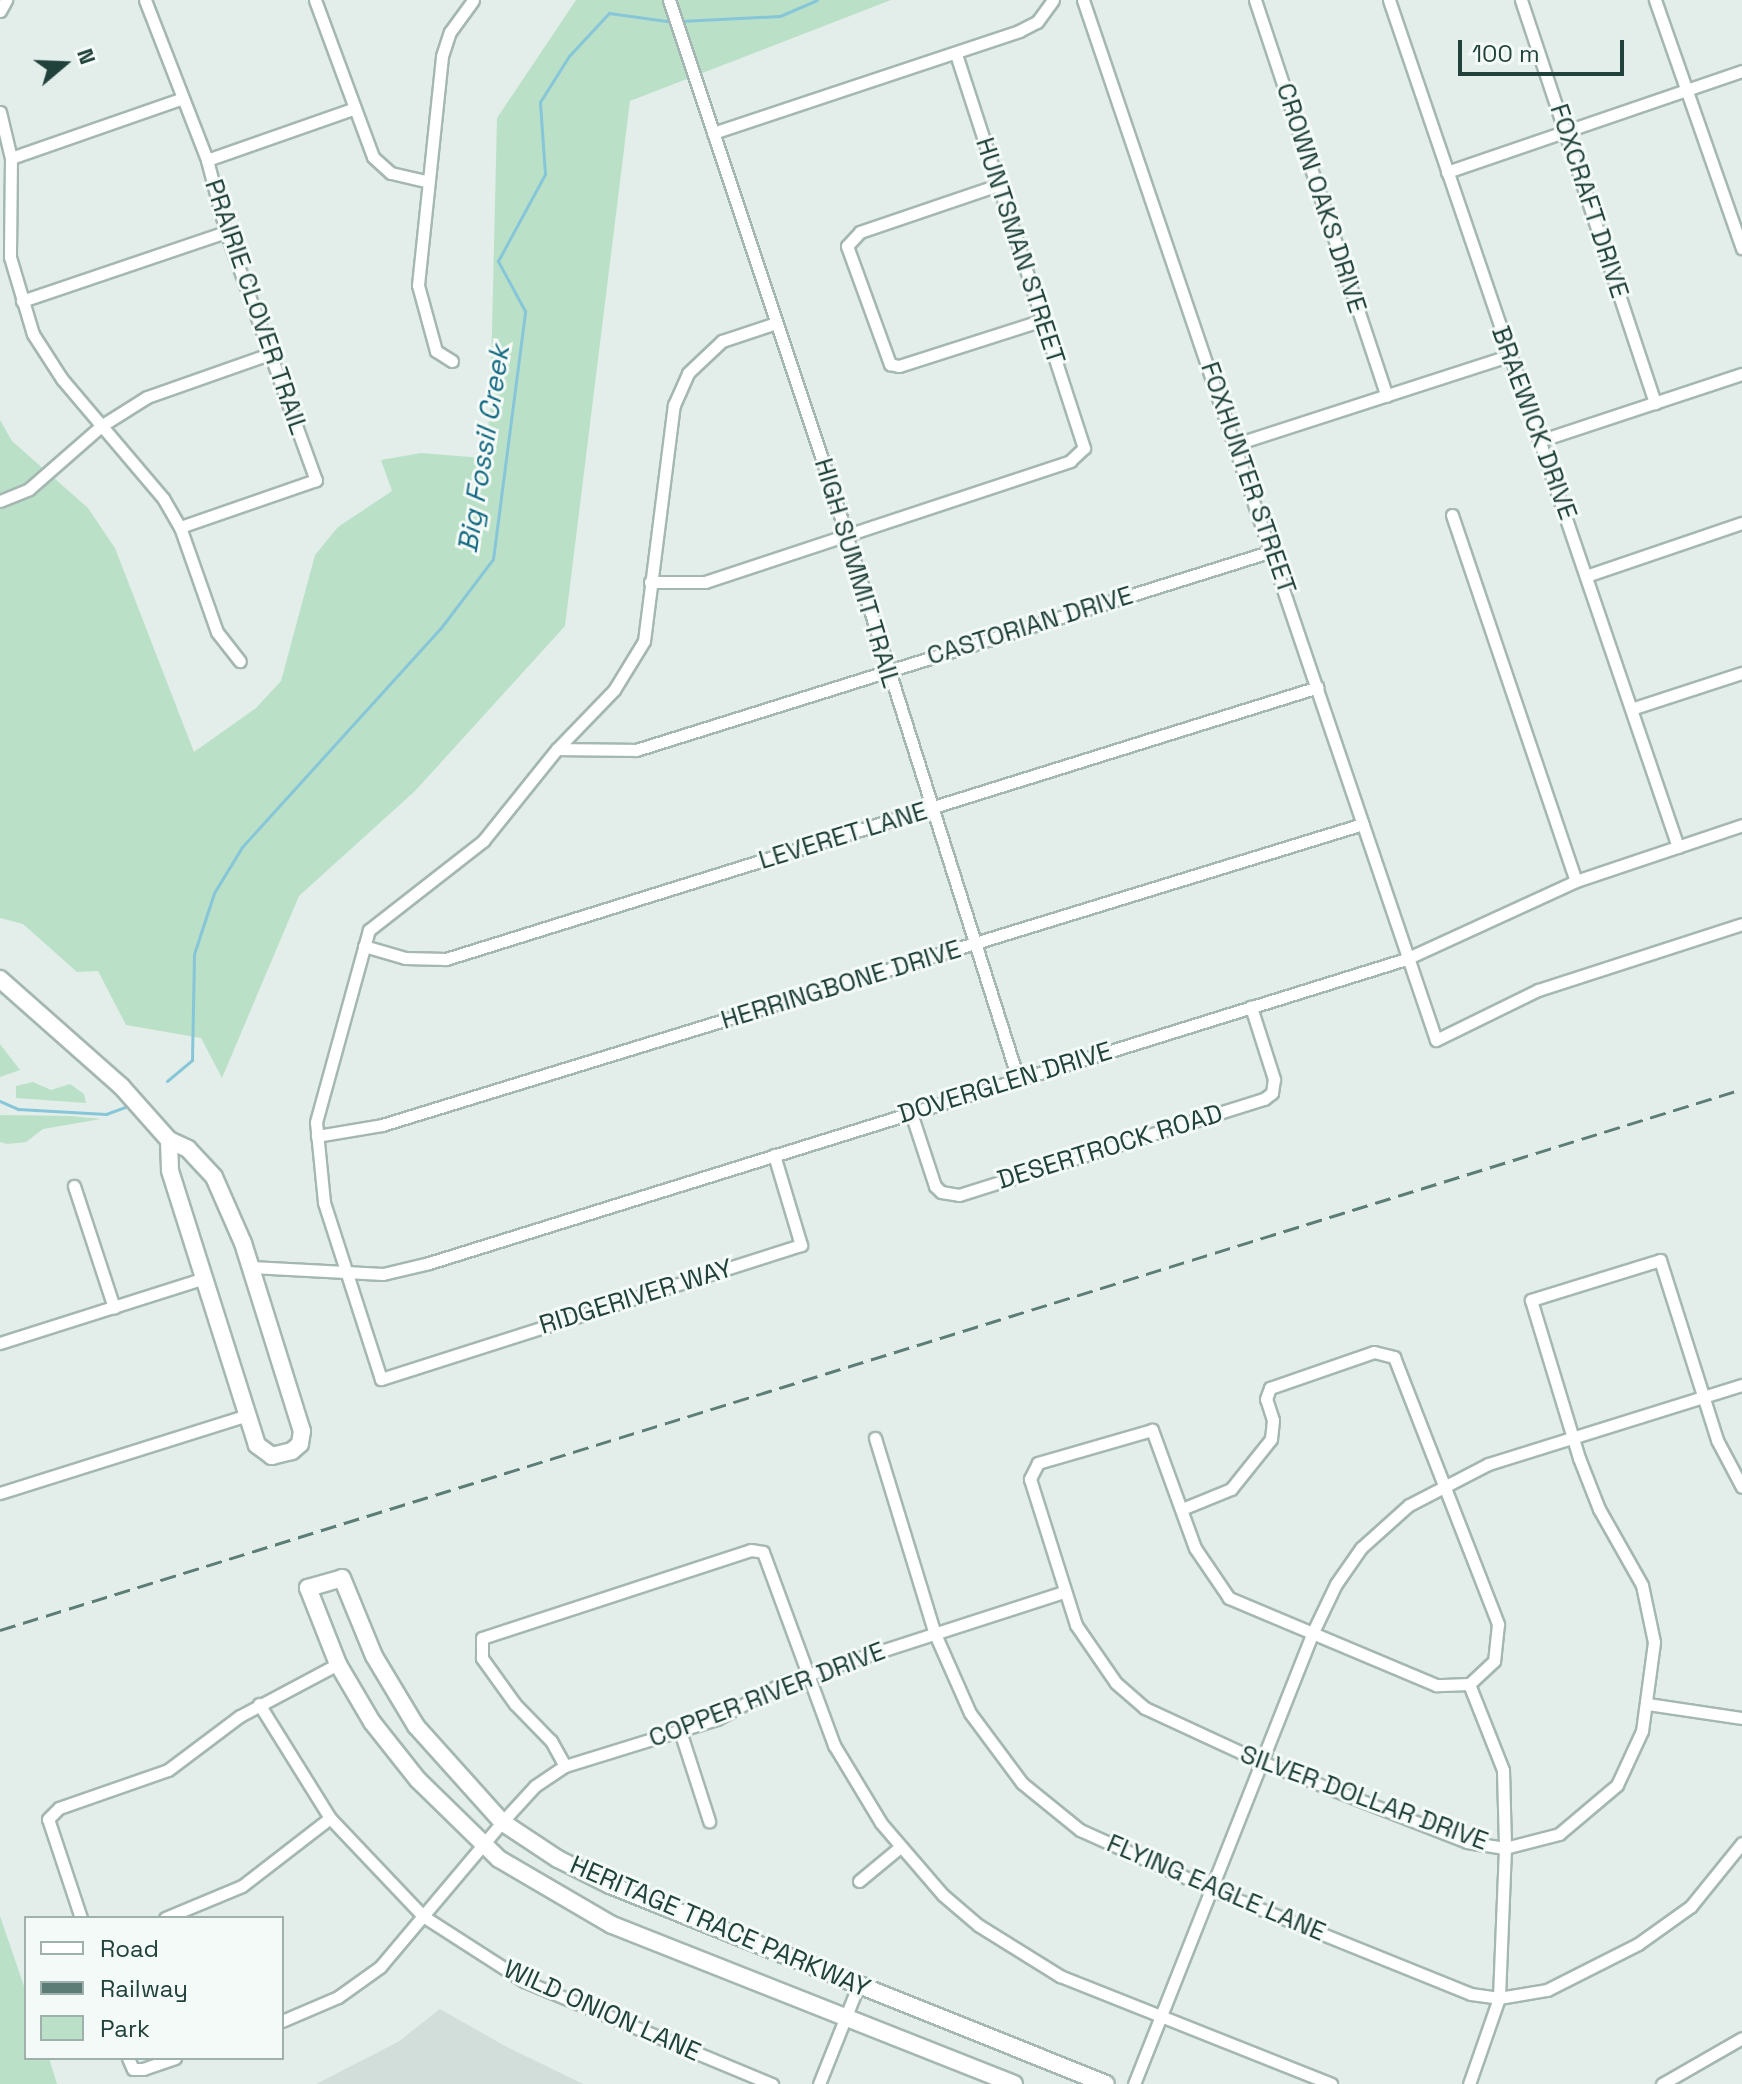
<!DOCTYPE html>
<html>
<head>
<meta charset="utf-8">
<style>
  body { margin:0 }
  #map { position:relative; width:1742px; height:2084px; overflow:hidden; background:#e3eeea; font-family:"Space Grotesk",sans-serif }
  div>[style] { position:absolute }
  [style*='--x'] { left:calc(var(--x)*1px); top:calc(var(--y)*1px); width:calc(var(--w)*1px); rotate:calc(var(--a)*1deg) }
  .built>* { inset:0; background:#d1ded9 }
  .green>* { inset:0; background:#bae1c7 }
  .stream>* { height:3px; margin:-1.5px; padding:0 1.5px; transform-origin:1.5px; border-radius:1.5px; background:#87c6d8 }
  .roads { filter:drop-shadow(2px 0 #a5b7b2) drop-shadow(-2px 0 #a5b7b2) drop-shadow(0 2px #a5b7b2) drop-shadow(0 -2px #a5b7b2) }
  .street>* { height:11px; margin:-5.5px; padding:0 5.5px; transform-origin:5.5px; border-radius:5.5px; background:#fff }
  .secondary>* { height:16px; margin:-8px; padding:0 8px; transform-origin:8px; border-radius:8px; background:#fff }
  .rail>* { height:3px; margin-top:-1.5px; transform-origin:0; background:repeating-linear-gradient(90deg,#5b7d76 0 16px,transparent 0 24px) }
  span { translate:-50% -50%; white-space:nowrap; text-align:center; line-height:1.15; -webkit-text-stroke:6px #f4faf7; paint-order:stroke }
  .street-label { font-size:26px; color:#21413b }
  .water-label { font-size:28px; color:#156a83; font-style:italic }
  .legend { position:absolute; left:24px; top:1916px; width:260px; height:144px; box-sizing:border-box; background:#f4faf7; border:2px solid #a0b0ac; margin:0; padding:10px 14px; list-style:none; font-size:24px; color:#21413b }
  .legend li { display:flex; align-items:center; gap:16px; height:40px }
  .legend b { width:40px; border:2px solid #a0b0ac }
  .north { position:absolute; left:24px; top:24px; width:80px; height:80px; -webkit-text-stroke:6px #f4faf7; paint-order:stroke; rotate:71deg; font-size:22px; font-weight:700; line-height:32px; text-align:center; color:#21413b }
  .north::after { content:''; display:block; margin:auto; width:28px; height:36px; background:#21413b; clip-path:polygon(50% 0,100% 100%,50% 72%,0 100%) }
  .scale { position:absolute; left:1458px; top:40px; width:166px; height:36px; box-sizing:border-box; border:4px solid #21413b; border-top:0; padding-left:10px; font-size:24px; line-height:28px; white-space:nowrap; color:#21413b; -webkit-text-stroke:6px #f4faf7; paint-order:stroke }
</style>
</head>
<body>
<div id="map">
  <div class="built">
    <div style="clip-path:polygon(440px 2009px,505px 2046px,583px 2084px,316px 2084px,398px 2042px)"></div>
  </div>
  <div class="green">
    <div style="clip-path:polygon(576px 0,891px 0,630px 101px,565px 626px,415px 791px,299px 896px,222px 1078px,201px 1038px,126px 1025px,98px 971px,77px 972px,23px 924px,0 918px,0 420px,12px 441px,88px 508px,115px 548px,194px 752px,256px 708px,281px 681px,315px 555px,338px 527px,392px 491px,381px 460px,421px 453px,483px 458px,490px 414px,497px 118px)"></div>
    <div style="clip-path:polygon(0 1044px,20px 1070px,0 1077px)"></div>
    <div style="clip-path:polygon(33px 1082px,51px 1090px,70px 1084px,84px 1094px,86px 1103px,16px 1098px,16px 1086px)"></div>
    <div style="clip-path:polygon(0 1115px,70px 1116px,101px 1119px,43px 1129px,26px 1142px,7px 1144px,0 1142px)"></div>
    <div style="clip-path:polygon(0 1916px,26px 1992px,26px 2058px,49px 2058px,57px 2084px,0 2084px)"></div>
  </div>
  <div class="stream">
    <div style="--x:681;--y:21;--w:99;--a:-2.9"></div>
    <div style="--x:780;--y:16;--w:40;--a:-23.4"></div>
    <div style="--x:167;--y:1081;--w:33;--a:-40"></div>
    <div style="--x:192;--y:1060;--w:106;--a:-88.9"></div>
    <div style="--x:194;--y:954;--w:64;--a:-71.8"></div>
    <div style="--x:214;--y:893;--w:54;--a:-58.7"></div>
    <div style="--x:242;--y:847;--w:294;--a:-47.8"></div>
    <div style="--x:440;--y:629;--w:88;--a:-52.9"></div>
    <div style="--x:493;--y:559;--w:250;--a:-82.6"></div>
    <div style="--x:525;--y:311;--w:57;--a:-118.4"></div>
    <div style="--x:498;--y:261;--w:99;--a:-61.6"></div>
    <div style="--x:545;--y:174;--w:72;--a:-94"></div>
    <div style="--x:540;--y:102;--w:54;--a:-57.8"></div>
    <div style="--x:569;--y:56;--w:59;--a:-47.1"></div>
    <div style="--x:609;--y:13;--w:65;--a:8"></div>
    <div style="--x:0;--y:1101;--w:20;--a:24"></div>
    <div style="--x:18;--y:1109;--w:88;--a:3.3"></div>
    <div style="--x:106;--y:1114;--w:20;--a:-20"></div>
  </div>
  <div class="roads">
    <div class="street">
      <div style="--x:145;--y:0;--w:172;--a:68.8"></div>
      <div style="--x:207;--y:160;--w:74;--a:75.2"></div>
      <div style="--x:226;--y:232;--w:264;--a:70.1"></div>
      <div style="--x:316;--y:480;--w:144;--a:160.9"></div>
      <div style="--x:315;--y:0;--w:167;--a:69.7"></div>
      <div style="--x:373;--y:157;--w:24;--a:42"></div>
      <div style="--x:391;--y:173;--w:37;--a:13"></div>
      <div style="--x:669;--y:0;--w:503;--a:71.57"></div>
      <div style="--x:828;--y:477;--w:631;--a:72.48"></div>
      <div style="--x:1083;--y:0;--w:1098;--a:71.25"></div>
      <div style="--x:1436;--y:1040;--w:114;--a:-26.1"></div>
      <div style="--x:1538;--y:990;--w:214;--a:-17.9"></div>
      <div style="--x:1255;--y:0;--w:417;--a:71.6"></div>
      <div style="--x:1389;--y:0;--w:895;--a:71.16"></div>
      <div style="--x:1521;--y:0;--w:425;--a:71.6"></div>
      <div style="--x:1655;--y:0;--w:263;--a:70.7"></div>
      <div style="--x:0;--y:11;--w:13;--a:-61"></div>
      <div style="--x:0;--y:112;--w:47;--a:76.6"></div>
      <div style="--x:11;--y:158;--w:99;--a:90.6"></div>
      <div style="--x:10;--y:257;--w:80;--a:73.4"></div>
      <div style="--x:33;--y:334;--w:54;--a:57.2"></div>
      <div style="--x:62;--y:379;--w:156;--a:49.7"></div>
      <div style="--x:163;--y:498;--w:34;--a:60"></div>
      <div style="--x:180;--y:527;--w:111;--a:70.6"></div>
      <div style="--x:217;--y:632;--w:37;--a:52"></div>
      <div style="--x:713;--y:133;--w:323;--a:-18.4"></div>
      <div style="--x:1019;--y:31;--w:20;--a:-27"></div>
      <div style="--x:1037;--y:22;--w:27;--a:-54"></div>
      <div style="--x:11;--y:158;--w:179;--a:-19.2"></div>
      <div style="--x:207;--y:160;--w:155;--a:-19.3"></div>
      <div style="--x:1447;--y:172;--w:312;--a:-18.9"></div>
      <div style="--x:998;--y:185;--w:146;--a:161.2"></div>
      <div style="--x:860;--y:232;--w:19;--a:133"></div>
      <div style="--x:847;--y:246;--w:126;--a:70"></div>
      <div style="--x:890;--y:364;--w:9;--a:13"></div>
      <div style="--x:899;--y:366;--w:151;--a:-17.7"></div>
      <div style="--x:22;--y:301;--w:215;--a:-18.7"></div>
      <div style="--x:452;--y:361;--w:19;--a:-148"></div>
      <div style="--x:436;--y:351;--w:68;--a:-105.3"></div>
      <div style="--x:418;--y:285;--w:230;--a:-84"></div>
      <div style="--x:442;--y:56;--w:25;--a:-72"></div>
      <div style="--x:450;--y:32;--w:39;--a:-54"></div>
      <div style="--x:1542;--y:440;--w:211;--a:-18.3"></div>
      <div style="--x:1236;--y:444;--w:286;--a:-17.9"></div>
      <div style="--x:0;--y:501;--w:31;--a:-22"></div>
      <div style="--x:29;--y:489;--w:96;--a:-41.2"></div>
      <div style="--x:101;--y:426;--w:54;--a:-32.2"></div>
      <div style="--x:147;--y:397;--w:129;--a:-19.4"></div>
      <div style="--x:1452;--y:515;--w:386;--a:71.3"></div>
      <div style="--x:1589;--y:575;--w:162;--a:-18.8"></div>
      <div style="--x:650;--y:582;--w:55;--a:0"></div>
      <div style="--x:705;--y:582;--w:385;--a:-18.3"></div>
      <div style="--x:1070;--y:461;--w:19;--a:-43"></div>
      <div style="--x:1084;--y:448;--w:415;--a:-108"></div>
      <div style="--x:1634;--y:708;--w:114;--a:-18"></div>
      <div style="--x:557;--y:749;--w:79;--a:0.7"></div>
      <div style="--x:636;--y:750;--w:666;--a:-17.37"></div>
      <div style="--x:364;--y:946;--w:43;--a:16.3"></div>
      <div style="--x:405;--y:958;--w:41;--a:1.4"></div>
      <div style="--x:446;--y:959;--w:913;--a:-17.32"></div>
      <div style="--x:911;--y:1113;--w:77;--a:71.8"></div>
      <div style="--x:935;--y:1186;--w:8;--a:45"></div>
      <div style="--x:941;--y:1192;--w:18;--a:9"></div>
      <div style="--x:959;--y:1195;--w:320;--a:-17.5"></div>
      <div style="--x:1264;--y:1099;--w:10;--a:-37"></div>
      <div style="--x:1272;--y:1093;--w:14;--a:-82"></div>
      <div style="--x:1274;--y:1079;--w:76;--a:-107.7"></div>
      <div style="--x:317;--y:1136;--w:66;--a:-9.6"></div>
      <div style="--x:382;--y:1125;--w:1026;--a:-17.06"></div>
      <div style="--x:774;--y:1155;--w:94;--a:73.3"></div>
      <div style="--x:801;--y:1245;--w:441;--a:162.3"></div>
      <div style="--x:381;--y:1379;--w:186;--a:-107.9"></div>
      <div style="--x:324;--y:1202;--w:80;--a:-95.7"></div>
      <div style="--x:316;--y:1122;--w:199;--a:-74.6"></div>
      <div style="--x:369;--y:930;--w:145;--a:-38"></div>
      <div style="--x:483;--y:841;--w:118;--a:-51.2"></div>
      <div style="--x:557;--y:749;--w:82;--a:-46"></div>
      <div style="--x:614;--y:690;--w:57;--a:-58.5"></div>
      <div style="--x:644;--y:641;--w:238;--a:-82.8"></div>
      <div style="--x:674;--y:405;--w:35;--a:-66"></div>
      <div style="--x:688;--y:373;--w:47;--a:-43.3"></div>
      <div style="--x:722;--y:341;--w:57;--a:-18.4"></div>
      <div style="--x:74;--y:1186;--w:128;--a:71.8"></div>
      <div style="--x:251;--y:1267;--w:132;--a:3"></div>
      <div style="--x:383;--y:1274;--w:47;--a:-13.4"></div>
      <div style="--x:429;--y:1263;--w:1023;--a:-17.28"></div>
      <div style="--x:1406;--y:959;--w:187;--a:-24.6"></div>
      <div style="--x:1576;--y:881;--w:175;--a:-18.6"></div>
      <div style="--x:0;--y:1343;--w:215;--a:-17.6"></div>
      <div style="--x:875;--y:1438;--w:205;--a:73"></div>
      <div style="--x:935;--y:1634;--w:86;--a:66.1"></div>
      <div style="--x:970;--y:1713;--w:87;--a:53.4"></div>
      <div style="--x:1022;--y:1783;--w:75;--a:39"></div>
      <div style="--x:1080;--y:1830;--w:144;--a:24.2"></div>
      <div style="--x:1211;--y:1889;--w:280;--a:22"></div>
      <div style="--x:1471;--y:1994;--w:28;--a:8"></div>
      <div style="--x:1499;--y:1998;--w:49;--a:-9.5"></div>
      <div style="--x:1547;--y:1990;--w:102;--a:-26.8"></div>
      <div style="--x:1638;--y:1944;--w:65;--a:-35.6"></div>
      <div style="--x:1691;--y:1906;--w:81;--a:-51"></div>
      <div style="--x:0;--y:1493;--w:260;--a:-17.5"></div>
      <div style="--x:1182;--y:1509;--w:53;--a:-22.2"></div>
      <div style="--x:1231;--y:1489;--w:64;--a:-51.3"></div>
      <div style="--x:1271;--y:1439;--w:19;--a:-84"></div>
      <div style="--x:1273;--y:1420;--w:22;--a:-108"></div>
      <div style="--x:1266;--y:1399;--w:12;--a:-70"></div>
      <div style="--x:1270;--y:1388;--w:110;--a:-19.1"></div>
      <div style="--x:1374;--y:1352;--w:21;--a:14"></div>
      <div style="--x:1394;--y:1357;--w:287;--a:68.7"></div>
      <div style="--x:1498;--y:1624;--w:37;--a:96"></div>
      <div style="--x:1494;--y:1661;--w:34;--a:137"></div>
      <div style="--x:1469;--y:1684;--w:33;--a:178"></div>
      <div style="--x:1436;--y:1685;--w:225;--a:-157.2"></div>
      <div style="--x:1229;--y:1598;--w:60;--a:-124.2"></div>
      <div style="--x:1195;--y:1548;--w:126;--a:-110"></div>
      <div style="--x:1152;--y:1430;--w:119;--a:163.9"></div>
      <div style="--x:1038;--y:1463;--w:18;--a:117"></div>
      <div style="--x:1030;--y:1479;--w:153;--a:72.5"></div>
      <div style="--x:1076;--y:1625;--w:70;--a:55.4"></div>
      <div style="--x:1116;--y:1683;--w:38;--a:41"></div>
      <div style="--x:1145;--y:1708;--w:129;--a:24.8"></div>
      <div style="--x:1262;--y:1762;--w:220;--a:21.3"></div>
      <div style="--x:1467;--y:1842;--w:38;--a:9"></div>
      <div style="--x:1505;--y:1848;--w:56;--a:-14.5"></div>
      <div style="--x:1559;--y:1834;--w:76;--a:-40.2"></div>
      <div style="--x:1617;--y:1785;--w:60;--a:-65.2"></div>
      <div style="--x:1642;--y:1731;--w:90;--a:-82.3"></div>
      <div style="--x:1654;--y:1642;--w:58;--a:-101.9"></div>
      <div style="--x:1642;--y:1585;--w:87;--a:-119.5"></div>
      <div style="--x:1599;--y:1509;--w:55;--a:-111.4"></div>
      <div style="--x:1579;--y:1458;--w:165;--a:-106.9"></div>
      <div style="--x:1531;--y:1300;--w:135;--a:-17.2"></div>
      <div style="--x:1660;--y:1260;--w:189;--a:72.4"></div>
      <div style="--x:1717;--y:1440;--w:53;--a:62"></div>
      <div style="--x:1469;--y:1684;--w:92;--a:68.4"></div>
      <div style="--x:1503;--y:1770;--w:78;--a:88.5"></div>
      <div style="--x:1505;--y:1848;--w:150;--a:92.3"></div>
      <div style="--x:1499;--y:1998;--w:91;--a:109.2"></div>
      <div style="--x:259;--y:1704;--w:134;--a:58.1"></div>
      <div style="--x:330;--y:1818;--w:135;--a:46.5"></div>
      <div style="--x:423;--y:1916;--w:120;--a:32.8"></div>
      <div style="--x:524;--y:1981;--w:269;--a:22.6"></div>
      <div style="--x:1648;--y:1704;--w:95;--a:8.5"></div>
      <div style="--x:680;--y:1731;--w:95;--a:72.1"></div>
      <div style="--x:565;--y:1766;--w:29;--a:-119"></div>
      <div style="--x:551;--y:1741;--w:52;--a:-134.2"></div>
      <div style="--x:515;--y:1704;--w:57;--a:-125.7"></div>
      <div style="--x:482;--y:1658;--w:20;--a:-90"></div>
      <div style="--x:482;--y:1638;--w:283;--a:-18.1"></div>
      <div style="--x:751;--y:1550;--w:12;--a:9"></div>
      <div style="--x:763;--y:1552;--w:206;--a:69.8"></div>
      <div style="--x:834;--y:1745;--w:91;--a:58.9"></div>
      <div style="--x:881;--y:1823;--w:95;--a:49.3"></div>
      <div style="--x:943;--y:1895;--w:46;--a:40.6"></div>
      <div style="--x:978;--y:1925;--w:97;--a:31.9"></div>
      <div style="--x:1060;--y:1976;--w:292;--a:21.7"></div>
      <div style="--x:859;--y:1881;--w:53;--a:-39.7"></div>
      <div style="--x:81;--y:1918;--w:104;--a:-108.4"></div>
      <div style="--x:48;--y:1819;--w:16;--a:-45"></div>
      <div style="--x:59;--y:1808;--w:115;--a:-19.2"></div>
      <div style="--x:168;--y:1770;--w:90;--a:-36.9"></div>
      <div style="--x:240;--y:1716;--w:111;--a:-28"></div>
      <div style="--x:165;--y:1918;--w:83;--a:-22.6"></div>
      <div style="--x:242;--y:1886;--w:111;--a:-37.7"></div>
      <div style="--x:282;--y:2021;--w:61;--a:-23.2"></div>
      <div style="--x:338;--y:1997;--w:52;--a:-35.5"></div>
      <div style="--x:380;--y:1967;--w:189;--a:-49.9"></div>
      <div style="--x:502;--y:1822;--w:49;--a:-47.5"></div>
      <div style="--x:535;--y:1786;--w:36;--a:-34"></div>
      <div style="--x:565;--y:1766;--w:159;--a:-17.2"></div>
      <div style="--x:717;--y:1719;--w:77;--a:-28.6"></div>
      <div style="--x:785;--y:1682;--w:293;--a:-17.9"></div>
      <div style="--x:128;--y:2058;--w:12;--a:66"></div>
      <div style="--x:133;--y:2069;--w:10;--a:0"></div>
      <div style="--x:143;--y:2069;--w:34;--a:-19"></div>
      <div style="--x:819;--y:2084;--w:105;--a:-68.3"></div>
      <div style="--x:1134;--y:2084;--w:484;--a:-68.4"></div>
      <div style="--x:1312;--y:1634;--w:55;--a:-64.4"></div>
      <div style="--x:1336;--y:1584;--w:44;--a:-55.2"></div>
      <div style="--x:1361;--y:1548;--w:64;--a:-41.9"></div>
      <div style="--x:1409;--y:1505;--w:89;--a:-27.4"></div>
      <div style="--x:1488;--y:1464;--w:266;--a:-17.3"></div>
      <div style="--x:1662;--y:2084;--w:92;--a:-29.9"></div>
    </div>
    <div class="secondary">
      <div style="--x:0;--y:979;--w:162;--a:41.5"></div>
      <div style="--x:121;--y:1086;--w:72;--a:48.4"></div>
      <div style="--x:169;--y:1140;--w:21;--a:25"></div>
      <div style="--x:188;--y:1149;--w:38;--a:47"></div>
      <div style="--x:214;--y:1177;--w:72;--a:66.3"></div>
      <div style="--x:243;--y:1243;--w:197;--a:72.6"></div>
      <div style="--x:302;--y:1431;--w:13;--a:99"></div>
      <div style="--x:300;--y:1444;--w:11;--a:139"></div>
      <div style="--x:292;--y:1451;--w:21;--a:166"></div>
      <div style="--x:272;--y:1456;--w:19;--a:-144"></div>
      <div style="--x:257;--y:1445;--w:288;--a:-107.6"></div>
      <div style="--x:170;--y:1170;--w:30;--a:-92"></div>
      <div style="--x:1014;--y:2084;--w:432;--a:-158.4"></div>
      <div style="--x:612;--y:1925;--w:131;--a:-149.7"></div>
      <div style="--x:499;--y:1859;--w:113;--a:-135.7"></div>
      <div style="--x:418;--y:1780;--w:74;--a:-128.4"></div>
      <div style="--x:372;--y:1722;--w:67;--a:-120.4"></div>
      <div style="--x:338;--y:1664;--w:82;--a:-111.5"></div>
      <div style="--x:308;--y:1588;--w:35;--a:-16"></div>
      <div style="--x:342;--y:1578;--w:84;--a:67.7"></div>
      <div style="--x:374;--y:1656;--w:82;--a:59"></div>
      <div style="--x:416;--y:1726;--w:129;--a:48.1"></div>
      <div style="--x:502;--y:1822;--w:67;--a:33.5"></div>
      <div style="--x:558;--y:1859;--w:58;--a:26.6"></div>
      <div style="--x:610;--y:1885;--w:534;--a:21.86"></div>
    </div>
  </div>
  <div class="rail">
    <div style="--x:0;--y:1630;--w:1824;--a:-17.25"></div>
  </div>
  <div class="street-label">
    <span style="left:1321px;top:198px;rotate:72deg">CROWN OAKS DRIVE</span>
    <span style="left:1589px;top:201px;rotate:72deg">FOXCRAFT DRIVE</span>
    <span style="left:1020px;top:251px;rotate:72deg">HUNTSMAN STREET</span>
    <span style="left:256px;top:307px;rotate:71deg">PRAIRIE CLOVER TRAIL</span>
    <span style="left:1534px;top:423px;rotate:70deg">BRAEWICK DRIVE</span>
    <span style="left:1248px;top:478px;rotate:71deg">FOXHUNTER STREET</span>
    <span style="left:857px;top:573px;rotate:73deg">HIGH SUMMIT TRAIL</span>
    <span style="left:1030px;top:626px;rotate:-17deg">CASTORIAN DRIVE</span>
    <span style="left:843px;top:836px;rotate:-17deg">LEVERET LANE</span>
    <span style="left:841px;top:985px;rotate:-17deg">HERRINGBONE DRIVE</span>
    <span style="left:1005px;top:1083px;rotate:-17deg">DOVERGLEN DRIVE</span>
    <span style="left:1110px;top:1147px;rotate:-17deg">DESERTROCK ROAD</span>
    <span style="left:636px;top:1297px;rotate:-17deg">RIDGERIVER WAY</span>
    <span style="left:767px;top:1695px;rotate:-21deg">COPPER RIVER DRIVE</span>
    <span style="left:1364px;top:1798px;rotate:20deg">SILVER DOLLAR DRIVE</span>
    <span style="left:1216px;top:1888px;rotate:23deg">FLYING EAGLE LANE</span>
    <span style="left:720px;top:1927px;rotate:23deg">HERITAGE TRACE PARKWAY</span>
    <span style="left:602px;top:2011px;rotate:24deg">WILD ONION LANE</span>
  </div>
  <div class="water-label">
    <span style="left:483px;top:449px;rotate:-81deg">Big Fossil Creek</span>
  </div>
  <ul class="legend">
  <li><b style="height:10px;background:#fff"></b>Road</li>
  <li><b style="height:10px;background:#5b7d76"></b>Railway</li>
  <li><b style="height:22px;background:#bae1c7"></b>Park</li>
  </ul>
  <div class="north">N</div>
  <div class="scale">100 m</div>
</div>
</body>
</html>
